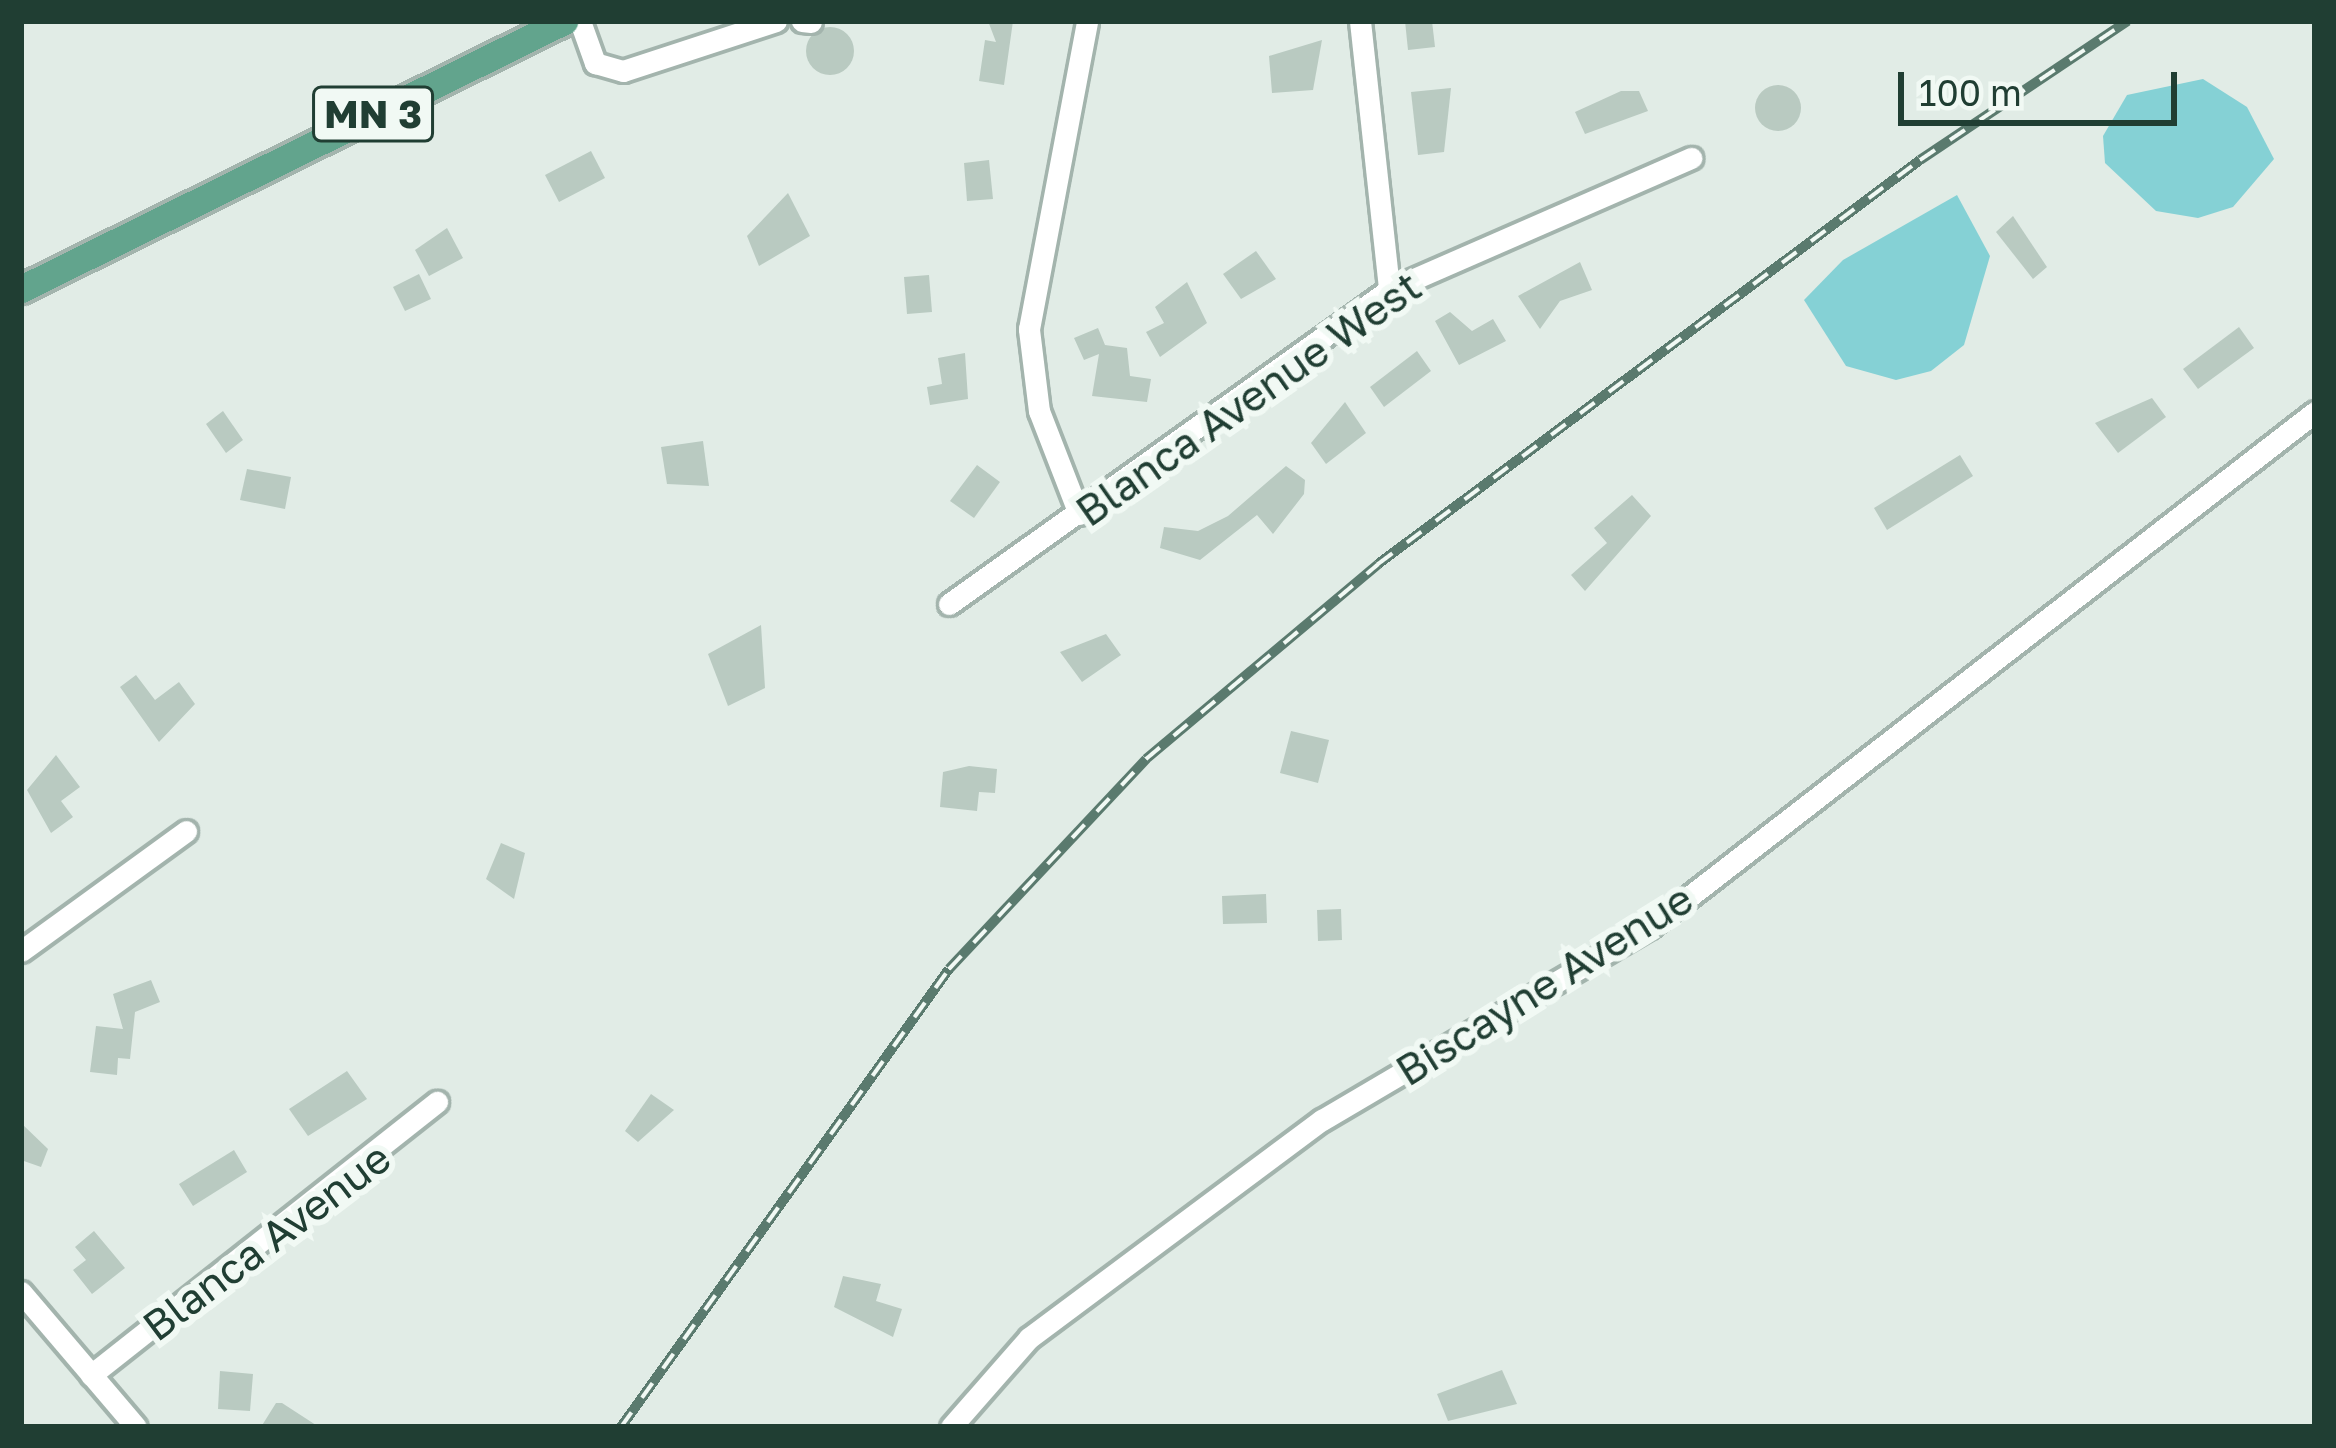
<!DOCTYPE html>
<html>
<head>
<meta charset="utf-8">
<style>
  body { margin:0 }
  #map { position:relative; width:2336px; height:1448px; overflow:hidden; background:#e1ece6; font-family:"Golos Text",sans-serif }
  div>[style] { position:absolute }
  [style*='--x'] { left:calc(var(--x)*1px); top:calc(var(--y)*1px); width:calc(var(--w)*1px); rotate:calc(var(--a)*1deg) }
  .water>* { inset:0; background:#85d1d5 }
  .building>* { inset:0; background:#b9cac1 }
  .round { border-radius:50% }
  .roads { filter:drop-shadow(3px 0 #a3b4ad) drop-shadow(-3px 0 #a3b4ad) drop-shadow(0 3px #a3b4ad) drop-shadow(0 -3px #a3b4ad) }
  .minor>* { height:21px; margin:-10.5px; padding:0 10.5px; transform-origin:10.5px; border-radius:10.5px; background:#fff }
  .major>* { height:27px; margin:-13.5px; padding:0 13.5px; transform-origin:13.5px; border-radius:13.5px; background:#62a48d }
  .rail>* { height:10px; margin-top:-5px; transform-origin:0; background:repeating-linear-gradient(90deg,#f1f9f4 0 18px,#5a7a6e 0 36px); box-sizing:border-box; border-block:3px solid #5a7a6e }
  span { translate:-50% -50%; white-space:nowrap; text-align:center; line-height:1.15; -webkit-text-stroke:12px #f1f9f4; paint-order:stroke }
  .shield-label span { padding:3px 9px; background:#f1f9f4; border:3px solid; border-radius:9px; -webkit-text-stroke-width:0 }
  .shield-label { font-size:39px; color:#203e33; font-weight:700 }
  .street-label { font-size:42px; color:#203e33 }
  .frame { position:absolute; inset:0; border:24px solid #203e33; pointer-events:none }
  .scale { position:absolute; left:1898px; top:72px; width:279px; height:54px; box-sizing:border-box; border:6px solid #203e33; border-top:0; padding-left:15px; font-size:36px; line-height:42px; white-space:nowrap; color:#203e33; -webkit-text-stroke:9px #f1f9f4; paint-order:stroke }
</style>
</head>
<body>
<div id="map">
  <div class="water">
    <div style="clip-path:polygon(2203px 79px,2247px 107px,2274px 159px,2233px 207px,2198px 218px,2156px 211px,2105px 163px,2103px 136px,2127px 95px)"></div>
    <div style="clip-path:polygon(1957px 195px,1990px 256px,1964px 345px,1931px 371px,1896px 380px,1846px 366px,1804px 300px,1843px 260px)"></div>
  </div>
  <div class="building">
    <div style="clip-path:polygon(988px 21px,1013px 21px,1004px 85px,979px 81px,985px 40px,996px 42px)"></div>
    <div style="clip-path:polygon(1405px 21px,1432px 21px,1435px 47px,1408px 50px)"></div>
    <div class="round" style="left:806px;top:27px;width:48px;height:48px"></div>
    <div style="clip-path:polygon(1322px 40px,1313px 90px,1272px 93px,1269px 56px)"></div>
    <div class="round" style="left:1755px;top:85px;width:46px;height:46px"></div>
    <div style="clip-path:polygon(1451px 88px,1444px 152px,1418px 155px,1411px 92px)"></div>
    <div style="clip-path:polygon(1621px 91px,1639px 91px,1648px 111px,1585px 134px,1575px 112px)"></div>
    <div style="clip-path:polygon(591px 151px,605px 178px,559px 202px,545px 175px)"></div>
    <div style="clip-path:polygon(989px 160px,993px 199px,967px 201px,964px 163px)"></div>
    <div style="clip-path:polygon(788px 193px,810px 236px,759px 266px,747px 236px)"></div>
    <div style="clip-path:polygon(2013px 216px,2047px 267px,2033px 279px,1996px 232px)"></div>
    <div style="clip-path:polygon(447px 228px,463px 258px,429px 276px,415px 250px)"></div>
    <div style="clip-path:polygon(1256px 251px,1276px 279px,1241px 299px,1223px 274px)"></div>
    <div style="clip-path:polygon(1580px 262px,1592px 290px,1560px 301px,1540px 329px,1518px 296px)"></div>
    <div style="clip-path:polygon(419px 274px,431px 299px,405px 311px,393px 287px)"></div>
    <div style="clip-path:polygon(929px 275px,932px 312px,907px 314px,904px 277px)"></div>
    <div style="clip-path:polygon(1187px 282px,1207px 323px,1160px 357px,1146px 332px,1164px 323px,1155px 307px)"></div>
    <div style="clip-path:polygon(1450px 312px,1472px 331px,1493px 319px,1506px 341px,1459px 365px,1435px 321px)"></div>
    <div style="clip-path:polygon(2239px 327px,2254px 348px,2198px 389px,2183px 369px)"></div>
    <div style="clip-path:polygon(1098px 328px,1105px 345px,1127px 348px,1130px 376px,1151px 379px,1147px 402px,1092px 396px,1099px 354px,1084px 360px,1074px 338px)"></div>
    <div style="clip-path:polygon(1417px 351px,1431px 371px,1384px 407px,1370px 387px)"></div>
    <div style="clip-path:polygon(965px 353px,968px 399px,930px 405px,927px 387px,942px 384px,938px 358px)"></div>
    <div style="clip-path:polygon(2152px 398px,2166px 417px,2118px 453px,2095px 423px)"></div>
    <div style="clip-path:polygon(1345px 402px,1366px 433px,1326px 464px,1311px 443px)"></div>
    <div style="clip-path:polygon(223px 411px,243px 440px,226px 453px,206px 424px)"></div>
    <div style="clip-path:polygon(703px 441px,709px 486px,667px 484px,661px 447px)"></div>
    <div style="clip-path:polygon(1960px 455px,1973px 476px,1887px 530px,1874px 508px)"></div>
    <div style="clip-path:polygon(977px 465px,1000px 482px,974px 518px,950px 501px)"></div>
    <div style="clip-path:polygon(1286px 466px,1305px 480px,1304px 494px,1273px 534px,1257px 515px,1200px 560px,1160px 548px,1164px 527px,1198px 531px,1228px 516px)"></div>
    <div style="clip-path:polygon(247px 469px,291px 477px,285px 509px,240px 500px)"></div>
    <div style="clip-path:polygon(1632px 495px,1651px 516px,1585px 591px,1571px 575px,1607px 543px,1594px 528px)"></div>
    <div style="clip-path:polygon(761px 625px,765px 688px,728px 706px,708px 654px)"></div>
    <div style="clip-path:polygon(1106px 634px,1121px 655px,1082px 682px,1060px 652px)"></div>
    <div style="clip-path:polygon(136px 675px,155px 700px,179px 682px,195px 704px,159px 742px,120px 687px)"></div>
    <div style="clip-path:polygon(1291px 731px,1329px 740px,1318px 783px,1280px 773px)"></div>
    <div style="clip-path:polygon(56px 755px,80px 787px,61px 801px,73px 817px,51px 833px,27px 790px)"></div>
    <div style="clip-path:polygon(969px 766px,997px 769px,995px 793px,979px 792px,977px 811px,940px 807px,943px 772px)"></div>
    <div style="clip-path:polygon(501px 843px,525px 853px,514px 899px,486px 879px)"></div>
    <div style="clip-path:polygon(1266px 894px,1267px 923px,1223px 924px,1222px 896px)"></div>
    <div style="clip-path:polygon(1341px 909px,1342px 940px,1318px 941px,1317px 910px)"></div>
    <div style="clip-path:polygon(151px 980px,160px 1002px,135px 1012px,130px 1059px,118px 1058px,117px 1075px,90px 1072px,96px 1026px,123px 1029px,113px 994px)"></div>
    <div style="clip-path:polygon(347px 1071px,367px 1099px,308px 1136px,289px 1109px)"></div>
    <div style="clip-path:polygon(651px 1094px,674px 1110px,638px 1142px,625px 1131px)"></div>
    <div style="clip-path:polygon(21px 1123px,48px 1149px,41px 1167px,21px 1160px)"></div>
    <div style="clip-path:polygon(234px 1150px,247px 1172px,193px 1206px,179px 1184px)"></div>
    <div style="clip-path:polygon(94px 1231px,125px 1268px,92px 1294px,73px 1270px,86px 1260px,75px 1247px)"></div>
    <div style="clip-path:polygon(843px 1276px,881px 1284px,876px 1301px,902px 1309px,893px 1337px,834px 1307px)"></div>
    <div style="clip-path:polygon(1502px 1370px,1517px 1404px,1448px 1421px,1437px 1394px)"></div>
    <div style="clip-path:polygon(220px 1371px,253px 1374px,250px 1411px,218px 1409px)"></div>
    <div style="clip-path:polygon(276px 1403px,282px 1403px,319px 1427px,261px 1427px)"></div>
  </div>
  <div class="roads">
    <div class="minor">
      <div style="--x:580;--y:21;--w:45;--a:70.3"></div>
      <div style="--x:595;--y:63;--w:29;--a:16"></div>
      <div style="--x:623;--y:71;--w:161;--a:-18.1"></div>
      <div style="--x:802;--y:21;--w:9;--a:6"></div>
      <div style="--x:1360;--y:21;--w:271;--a:83.8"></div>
      <div style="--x:1079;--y:514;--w:110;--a:-111.2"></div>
      <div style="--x:1039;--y:411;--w:83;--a:-97"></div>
      <div style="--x:1029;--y:329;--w:313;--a:-79.3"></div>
      <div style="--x:949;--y:604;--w:541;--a:-35.51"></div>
      <div style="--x:1389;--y:290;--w:330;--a:-23.6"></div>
      <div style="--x:21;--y:951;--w:204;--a:-36"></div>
      <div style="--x:21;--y:1292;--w:177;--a:49.6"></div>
      <div style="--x:91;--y:1375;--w:441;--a:-38.3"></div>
      <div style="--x:951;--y:1427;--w:118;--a:-48.8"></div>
      <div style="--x:1029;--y:1338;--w:365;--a:-36.7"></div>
      <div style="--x:1322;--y:1120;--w:381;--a:-30.5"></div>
      <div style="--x:1650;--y:927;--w:841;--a:-37.76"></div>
    </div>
    <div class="major">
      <div style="--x:21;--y:289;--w:606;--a:-26.27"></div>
    </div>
  </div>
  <div class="rail">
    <div style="--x:621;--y:1427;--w:563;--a:-54.39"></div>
    <div style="--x:949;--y:969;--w:288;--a:-46.8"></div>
    <div style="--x:1146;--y:759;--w:303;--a:-40"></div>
    <div style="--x:1378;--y:564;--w:676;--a:-36.7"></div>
    <div style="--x:1920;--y:160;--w:250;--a:-33.8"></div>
  </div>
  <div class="shield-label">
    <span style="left:373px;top:114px">MN 3</span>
  </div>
  <div class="street-label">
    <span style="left:1248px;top:398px;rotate:-35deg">Blanca Avenue West</span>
    <span style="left:1544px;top:984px;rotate:-32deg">Biscayne Avenue</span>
    <span style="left:266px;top:1241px;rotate:-37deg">Blanca Avenue</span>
  </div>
  <div class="frame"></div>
  <div class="scale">100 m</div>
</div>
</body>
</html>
